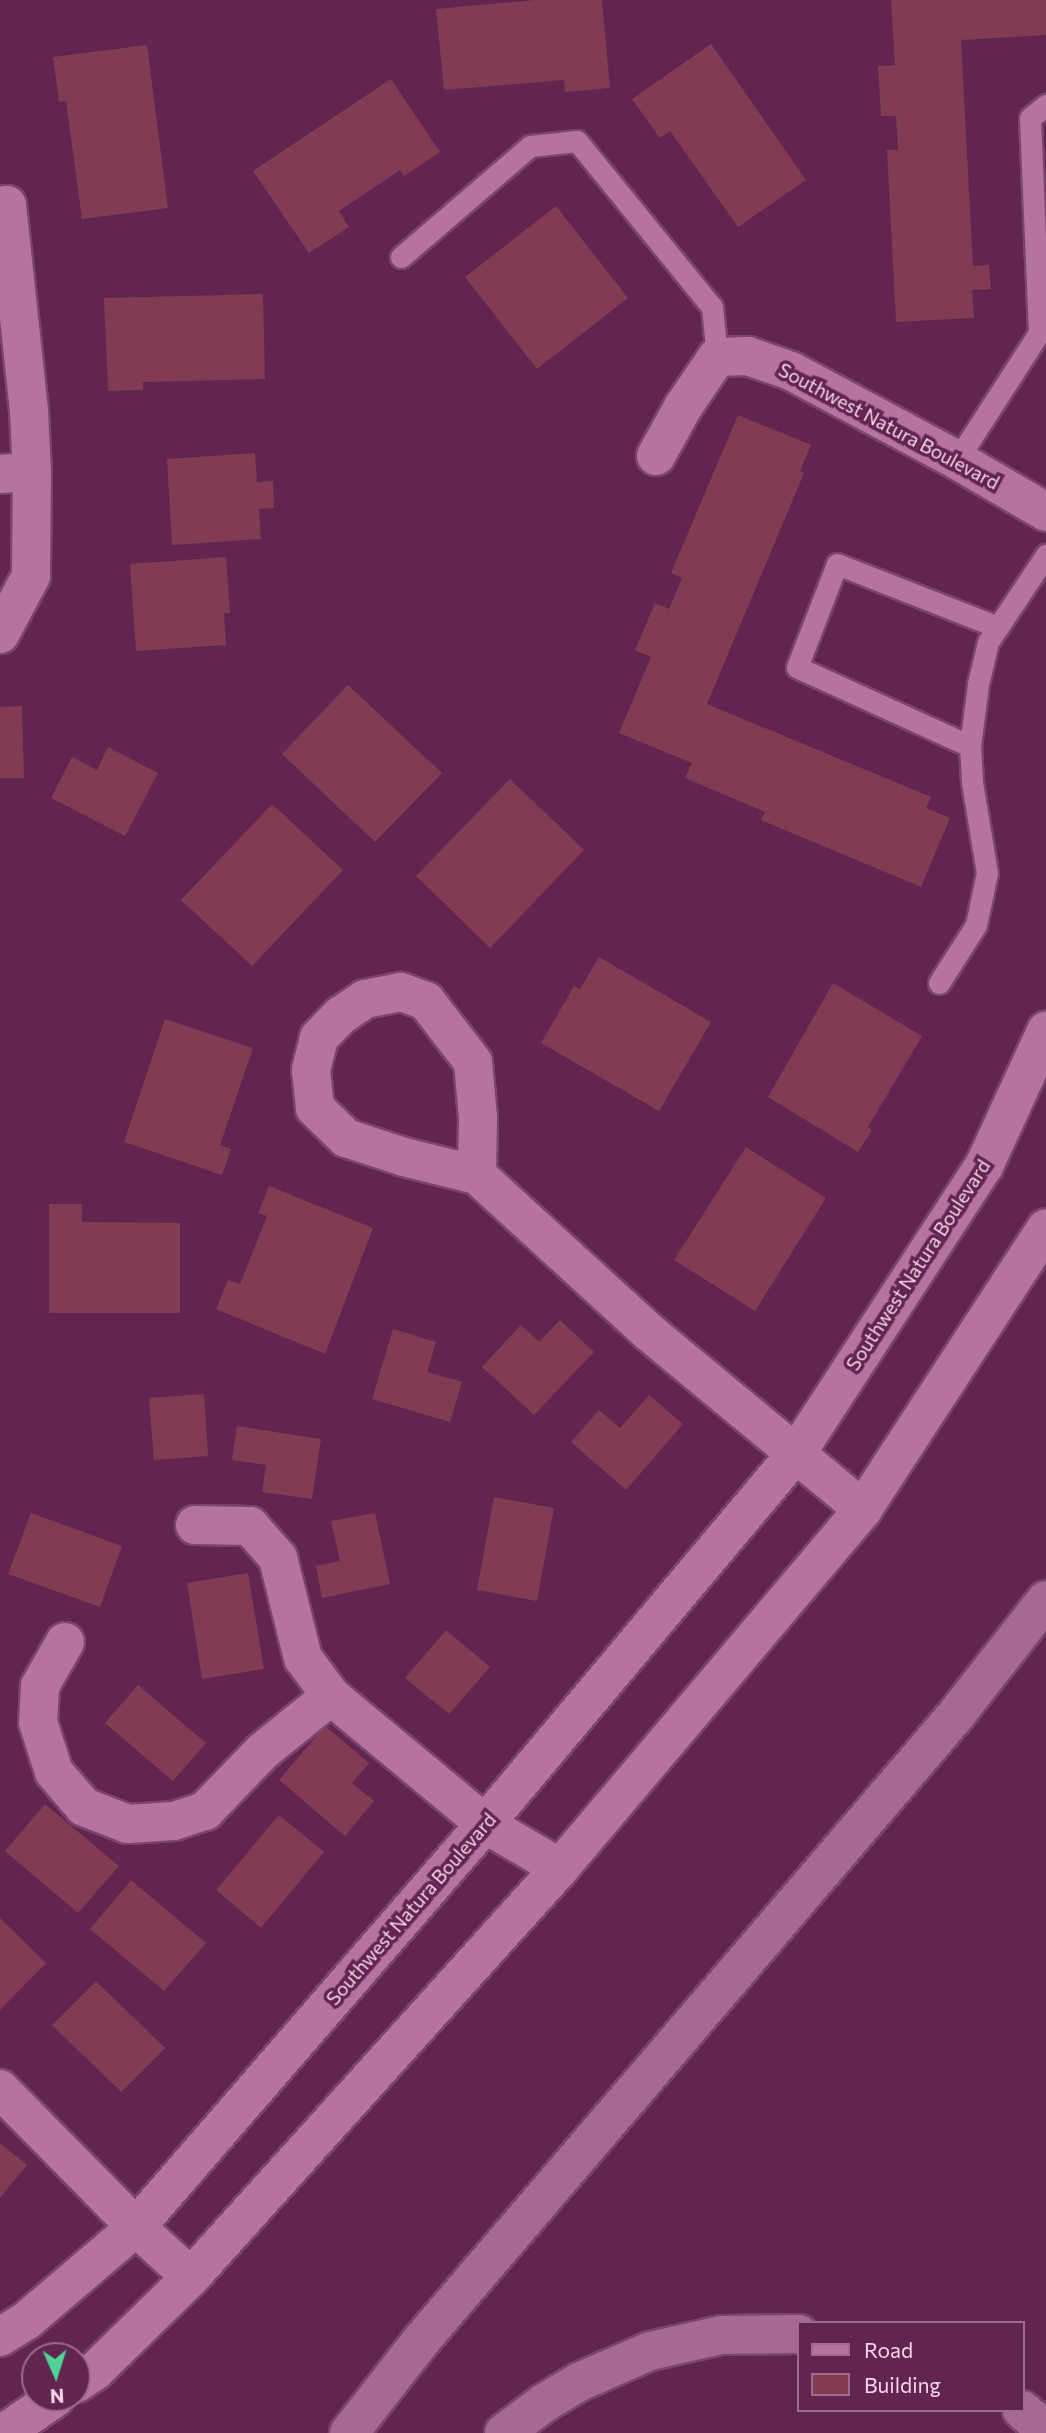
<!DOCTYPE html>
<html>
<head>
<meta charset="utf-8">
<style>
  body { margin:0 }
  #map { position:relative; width:1046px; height:2433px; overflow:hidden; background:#61254f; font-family:Commissioner,sans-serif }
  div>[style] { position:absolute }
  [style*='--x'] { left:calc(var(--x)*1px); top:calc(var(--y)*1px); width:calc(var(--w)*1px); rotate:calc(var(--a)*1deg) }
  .building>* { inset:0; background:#813c53 }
  .roads { filter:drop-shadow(2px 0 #7a456c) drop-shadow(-2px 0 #7a456c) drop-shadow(0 2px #7a456c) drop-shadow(0 -2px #7a456c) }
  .lane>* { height:21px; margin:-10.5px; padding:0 10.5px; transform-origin:10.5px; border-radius:10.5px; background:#b773a0 }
  .street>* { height:38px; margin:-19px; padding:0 19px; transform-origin:19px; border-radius:19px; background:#b773a0 }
  .secondary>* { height:38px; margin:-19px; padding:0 19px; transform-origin:19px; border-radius:19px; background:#b773a0 }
  .highway>* { height:38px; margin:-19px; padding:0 19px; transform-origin:19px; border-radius:19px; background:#a76992 }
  span { translate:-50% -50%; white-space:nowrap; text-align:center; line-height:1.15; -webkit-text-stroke:7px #61254f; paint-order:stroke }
  .street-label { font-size:19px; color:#f9d4eb }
  .legend { position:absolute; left:797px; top:2321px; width:228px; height:91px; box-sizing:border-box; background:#61254f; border:2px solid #9e6b8d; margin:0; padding:9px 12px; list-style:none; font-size:21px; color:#f9d4eb }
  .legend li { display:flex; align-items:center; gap:14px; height:35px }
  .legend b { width:35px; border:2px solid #9e6b8d }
  .north { position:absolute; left:21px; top:2342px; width:70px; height:70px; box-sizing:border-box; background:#61254f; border:2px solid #9e6b8d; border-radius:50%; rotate:177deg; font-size:19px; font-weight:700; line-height:28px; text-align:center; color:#f9d4eb }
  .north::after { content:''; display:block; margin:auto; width:24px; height:32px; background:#50d398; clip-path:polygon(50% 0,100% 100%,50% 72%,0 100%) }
</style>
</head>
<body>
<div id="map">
  <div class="building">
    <div style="clip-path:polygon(534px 0,602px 0,610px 88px,565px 92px,564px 80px,444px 90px,436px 9px)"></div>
    <div style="clip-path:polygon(891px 0,1046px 0,1046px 35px,961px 40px,973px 266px,989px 265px,991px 289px,972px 290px,974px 318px,896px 322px,887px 150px,898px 150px,896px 116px,881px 116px,878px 66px,895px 65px)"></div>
    <div style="clip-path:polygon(711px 44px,806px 180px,738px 227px,670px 131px,660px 138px,632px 99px)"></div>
    <div style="clip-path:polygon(147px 45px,168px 208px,82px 219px,66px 101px,59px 102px,53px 57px)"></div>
    <div style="clip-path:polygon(391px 79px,440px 152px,404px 176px,400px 170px,339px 211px,349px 227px,309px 253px,253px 171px)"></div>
    <div style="clip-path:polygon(556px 206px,628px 298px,537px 369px,465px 277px)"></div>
    <div style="clip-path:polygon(263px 294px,265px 379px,143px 382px,143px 390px,108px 391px,104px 298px)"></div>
    <div style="clip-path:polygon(738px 415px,811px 445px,800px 471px,804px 473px,707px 704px,931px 797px,926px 808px,950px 818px,921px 887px,761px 820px,765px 812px,685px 778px,692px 763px,619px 733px,651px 657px,635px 650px,655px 603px,669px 609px,682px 578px,671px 573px)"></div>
    <div style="clip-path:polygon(255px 453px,257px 482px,273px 481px,274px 508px,259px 509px,261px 539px,172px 545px,167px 459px)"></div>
    <div style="clip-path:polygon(226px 557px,230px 613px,224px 613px,226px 645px,136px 651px,130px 564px)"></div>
    <div style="clip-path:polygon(348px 685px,442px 773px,375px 842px,282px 754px)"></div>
    <div style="clip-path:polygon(22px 706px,24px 778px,0 778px,0 707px)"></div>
    <div style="clip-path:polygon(108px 747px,158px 773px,125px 836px,51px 798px,72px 757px,97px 770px)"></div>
    <div style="clip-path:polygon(510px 779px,584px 850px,490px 948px,416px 876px)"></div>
    <div style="clip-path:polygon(272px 804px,343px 870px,252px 966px,181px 900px)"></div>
    <div style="clip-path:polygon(599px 957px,711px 1022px,659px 1111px,541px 1043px,574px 986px,580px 989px)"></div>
    <div style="clip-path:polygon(833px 983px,922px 1036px,868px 1127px,872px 1130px,858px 1152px,768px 1097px)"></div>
    <div style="clip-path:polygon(165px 1019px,253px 1048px,220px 1145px,231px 1149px,222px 1175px,124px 1142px)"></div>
    <div style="clip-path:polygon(746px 1147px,826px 1198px,755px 1311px,674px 1260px)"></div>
    <div style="clip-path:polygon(269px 1186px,373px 1228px,325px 1354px,216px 1309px,228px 1280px,240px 1284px,267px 1216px,258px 1213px)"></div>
    <div style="clip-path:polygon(49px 1204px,82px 1204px,82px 1222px,180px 1223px,180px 1313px,49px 1313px)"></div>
    <div style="clip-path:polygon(560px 1320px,594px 1352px,534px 1415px,482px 1367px,521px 1325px,539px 1342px)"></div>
    <div style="clip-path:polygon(393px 1329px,436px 1342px,427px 1372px,462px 1382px,450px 1422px,372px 1399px)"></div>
    <div style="clip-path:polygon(204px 1394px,208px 1456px,154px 1460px,149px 1398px)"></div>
    <div style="clip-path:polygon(649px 1395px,683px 1424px,626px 1490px,571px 1442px,599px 1410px,620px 1428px)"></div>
    <div style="clip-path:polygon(237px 1426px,321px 1439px,312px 1499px,262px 1492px,266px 1465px,232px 1460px)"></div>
    <div style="clip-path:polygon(494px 1497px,554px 1508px,537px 1601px,477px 1590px)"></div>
    <div style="clip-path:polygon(31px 1513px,122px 1546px,100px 1607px,8px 1574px)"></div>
    <div style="clip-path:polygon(375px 1513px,390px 1584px,322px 1598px,316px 1566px,340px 1561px,331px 1521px)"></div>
    <div style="clip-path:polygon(248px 1573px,264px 1669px,202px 1679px,187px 1583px)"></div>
    <div style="clip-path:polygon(446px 1630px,490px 1667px,449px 1714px,405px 1678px)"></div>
    <div style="clip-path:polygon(138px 1685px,206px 1743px,173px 1781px,105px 1723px)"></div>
    <div style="clip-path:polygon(325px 1726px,369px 1763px,352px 1783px,374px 1801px,345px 1836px,279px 1780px)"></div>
    <div style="clip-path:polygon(45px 1804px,119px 1866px,78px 1913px,5px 1851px)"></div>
    <div style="clip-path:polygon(279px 1815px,324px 1852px,261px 1928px,216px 1890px)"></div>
    <div style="clip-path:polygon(131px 1880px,206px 1943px,164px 1991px,90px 1929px)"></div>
    <div style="clip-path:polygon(0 1918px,46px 1963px,0 2010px)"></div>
    <div style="clip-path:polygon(96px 1981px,165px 2048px,121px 2092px,52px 2025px)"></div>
    <div style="clip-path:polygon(0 2143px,27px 2165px,0 2198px)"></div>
  </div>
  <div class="roads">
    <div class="lane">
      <div style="--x:401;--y:257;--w:170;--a:-40.7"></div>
      <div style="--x:530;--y:146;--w:47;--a:-6.1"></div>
      <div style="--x:577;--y:141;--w:214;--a:50.9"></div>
      <div style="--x:712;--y:307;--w:50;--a:84.3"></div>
      <div style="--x:957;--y:460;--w:151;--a:-57.2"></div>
      <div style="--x:1039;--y:333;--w:215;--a:-92.4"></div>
      <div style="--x:1030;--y:118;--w:21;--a:-39"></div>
      <div style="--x:970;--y:746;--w:190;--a:-155.5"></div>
      <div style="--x:797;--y:667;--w:110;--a:-68.8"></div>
      <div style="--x:837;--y:564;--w:173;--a:21.4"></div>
      <div style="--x:939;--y:983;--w:69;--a:-57.5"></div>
      <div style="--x:976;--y:925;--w:53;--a:-78.1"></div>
      <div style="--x:987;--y:873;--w:92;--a:-99.4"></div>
      <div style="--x:972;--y:782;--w:36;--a:-93"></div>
      <div style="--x:970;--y:746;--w:63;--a:-82.6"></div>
      <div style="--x:978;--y:684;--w:43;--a:-76.6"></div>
      <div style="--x:988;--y:642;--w:105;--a:-56.3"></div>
    </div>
    <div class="street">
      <div style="--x:0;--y:206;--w:7;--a:-8"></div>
      <div style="--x:7;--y:205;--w:207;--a:83.9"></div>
      <div style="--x:29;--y:411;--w:61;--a:87.2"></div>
      <div style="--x:32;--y:472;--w:104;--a:90.6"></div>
      <div style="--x:31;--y:576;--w:66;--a:118.1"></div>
      <div style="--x:656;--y:456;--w:56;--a:-61.1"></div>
      <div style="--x:683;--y:407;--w:60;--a:-55.8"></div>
      <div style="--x:717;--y:357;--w:31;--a:-2"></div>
      <div style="--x:748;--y:356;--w:46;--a:19.2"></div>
      <div style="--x:791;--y:371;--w:188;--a:28.2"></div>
      <div style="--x:957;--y:460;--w:103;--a:30.3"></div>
      <div style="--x:0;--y:474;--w:32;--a:-4"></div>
      <div style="--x:477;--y:1175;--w:57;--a:-89"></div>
      <div style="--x:478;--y:1118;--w:56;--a:-95.1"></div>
      <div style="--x:473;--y:1062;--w:77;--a:-127.6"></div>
      <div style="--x:426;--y:1001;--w:27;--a:-160"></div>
      <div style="--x:401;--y:992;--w:37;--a:169"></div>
      <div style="--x:365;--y:999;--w:29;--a:146"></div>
      <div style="--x:341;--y:1015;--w:32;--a:134"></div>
      <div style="--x:319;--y:1038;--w:33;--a:104"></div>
      <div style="--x:311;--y:1070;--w:38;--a:84"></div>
      <div style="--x:315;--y:1108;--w:43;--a:44.1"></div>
      <div style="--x:346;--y:1138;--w:61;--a:18.1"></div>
      <div style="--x:404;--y:1157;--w:75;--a:13.9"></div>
      <div style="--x:477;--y:1175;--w:234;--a:42.4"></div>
      <div style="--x:650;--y:1333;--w:276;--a:39.6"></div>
      <div style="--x:195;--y:1525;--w:55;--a:1"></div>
      <div style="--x:250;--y:1526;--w:43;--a:48.8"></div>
      <div style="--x:278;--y:1558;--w:103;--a:76"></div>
      <div style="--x:303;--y:1658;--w:47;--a:53.6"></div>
      <div style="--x:331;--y:1696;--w:200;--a:39.7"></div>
      <div style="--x:485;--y:1824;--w:87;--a:30.4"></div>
      <div style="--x:65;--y:1642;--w:51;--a:119.6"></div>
      <div style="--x:40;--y:1686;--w:36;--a:93"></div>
      <div style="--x:38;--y:1722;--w:52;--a:72.3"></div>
      <div style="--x:54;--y:1772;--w:46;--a:49.4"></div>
      <div style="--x:84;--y:1807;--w:47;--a:21.1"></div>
      <div style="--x:128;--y:1824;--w:46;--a:-3.7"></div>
      <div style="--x:174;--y:1821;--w:33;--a:-18"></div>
      <div style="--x:205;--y:1811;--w:83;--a:-46"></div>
      <div style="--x:263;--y:1751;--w:87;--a:-39"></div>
      <div style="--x:0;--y:2089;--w:194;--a:45.4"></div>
      <div style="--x:136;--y:2227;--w:74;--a:42.3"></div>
    </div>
    <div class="secondary">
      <div style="--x:0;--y:2337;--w:31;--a:-32"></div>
      <div style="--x:26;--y:2321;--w:145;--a:-40.5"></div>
      <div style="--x:136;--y:2227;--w:533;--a:-49.11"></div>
      <div style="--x:485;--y:1824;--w:483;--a:-50"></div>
      <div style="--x:796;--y:1454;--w:344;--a:-56.9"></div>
      <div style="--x:984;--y:1166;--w:149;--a:-65.3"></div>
      <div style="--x:77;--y:2383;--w:22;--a:-34"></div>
      <div style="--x:95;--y:2371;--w:134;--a:-44.4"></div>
      <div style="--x:191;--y:2277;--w:551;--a:-47.94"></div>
      <div style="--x:560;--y:1868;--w:470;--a:-49.8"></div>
      <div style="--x:863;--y:1509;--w:335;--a:-56.9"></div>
      <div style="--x:4;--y:2433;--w:62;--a:-34.5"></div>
    </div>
    <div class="highway">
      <div style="--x:1022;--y:2410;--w:31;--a:40"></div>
      <div style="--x:349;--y:2433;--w:115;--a:-52"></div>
      <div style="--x:420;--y:2342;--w:823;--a:-49.48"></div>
      <div style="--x:955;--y:1716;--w:147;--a:-51.9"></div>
      <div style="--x:504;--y:2433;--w:50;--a:-36.9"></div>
      <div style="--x:544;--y:2403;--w:41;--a:-31"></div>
      <div style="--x:579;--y:2382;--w:77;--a:-23.6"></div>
      <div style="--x:650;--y:2351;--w:73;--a:-12.7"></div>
      <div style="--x:721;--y:2335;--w:78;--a:-0.7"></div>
    </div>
  </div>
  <div class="street-label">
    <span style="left:889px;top:426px;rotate:28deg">Southwest Natura Boulevard</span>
    <span style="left:918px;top:1265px;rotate:-57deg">Southwest Natura Boulevard</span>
    <span style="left:411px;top:1909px;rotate:-49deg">Southwest Natura Boulevard</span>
  </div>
  <ul class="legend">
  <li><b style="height:9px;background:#b773a0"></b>Road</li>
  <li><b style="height:19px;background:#813c53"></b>Building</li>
  </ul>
  <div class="north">N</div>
</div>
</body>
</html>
